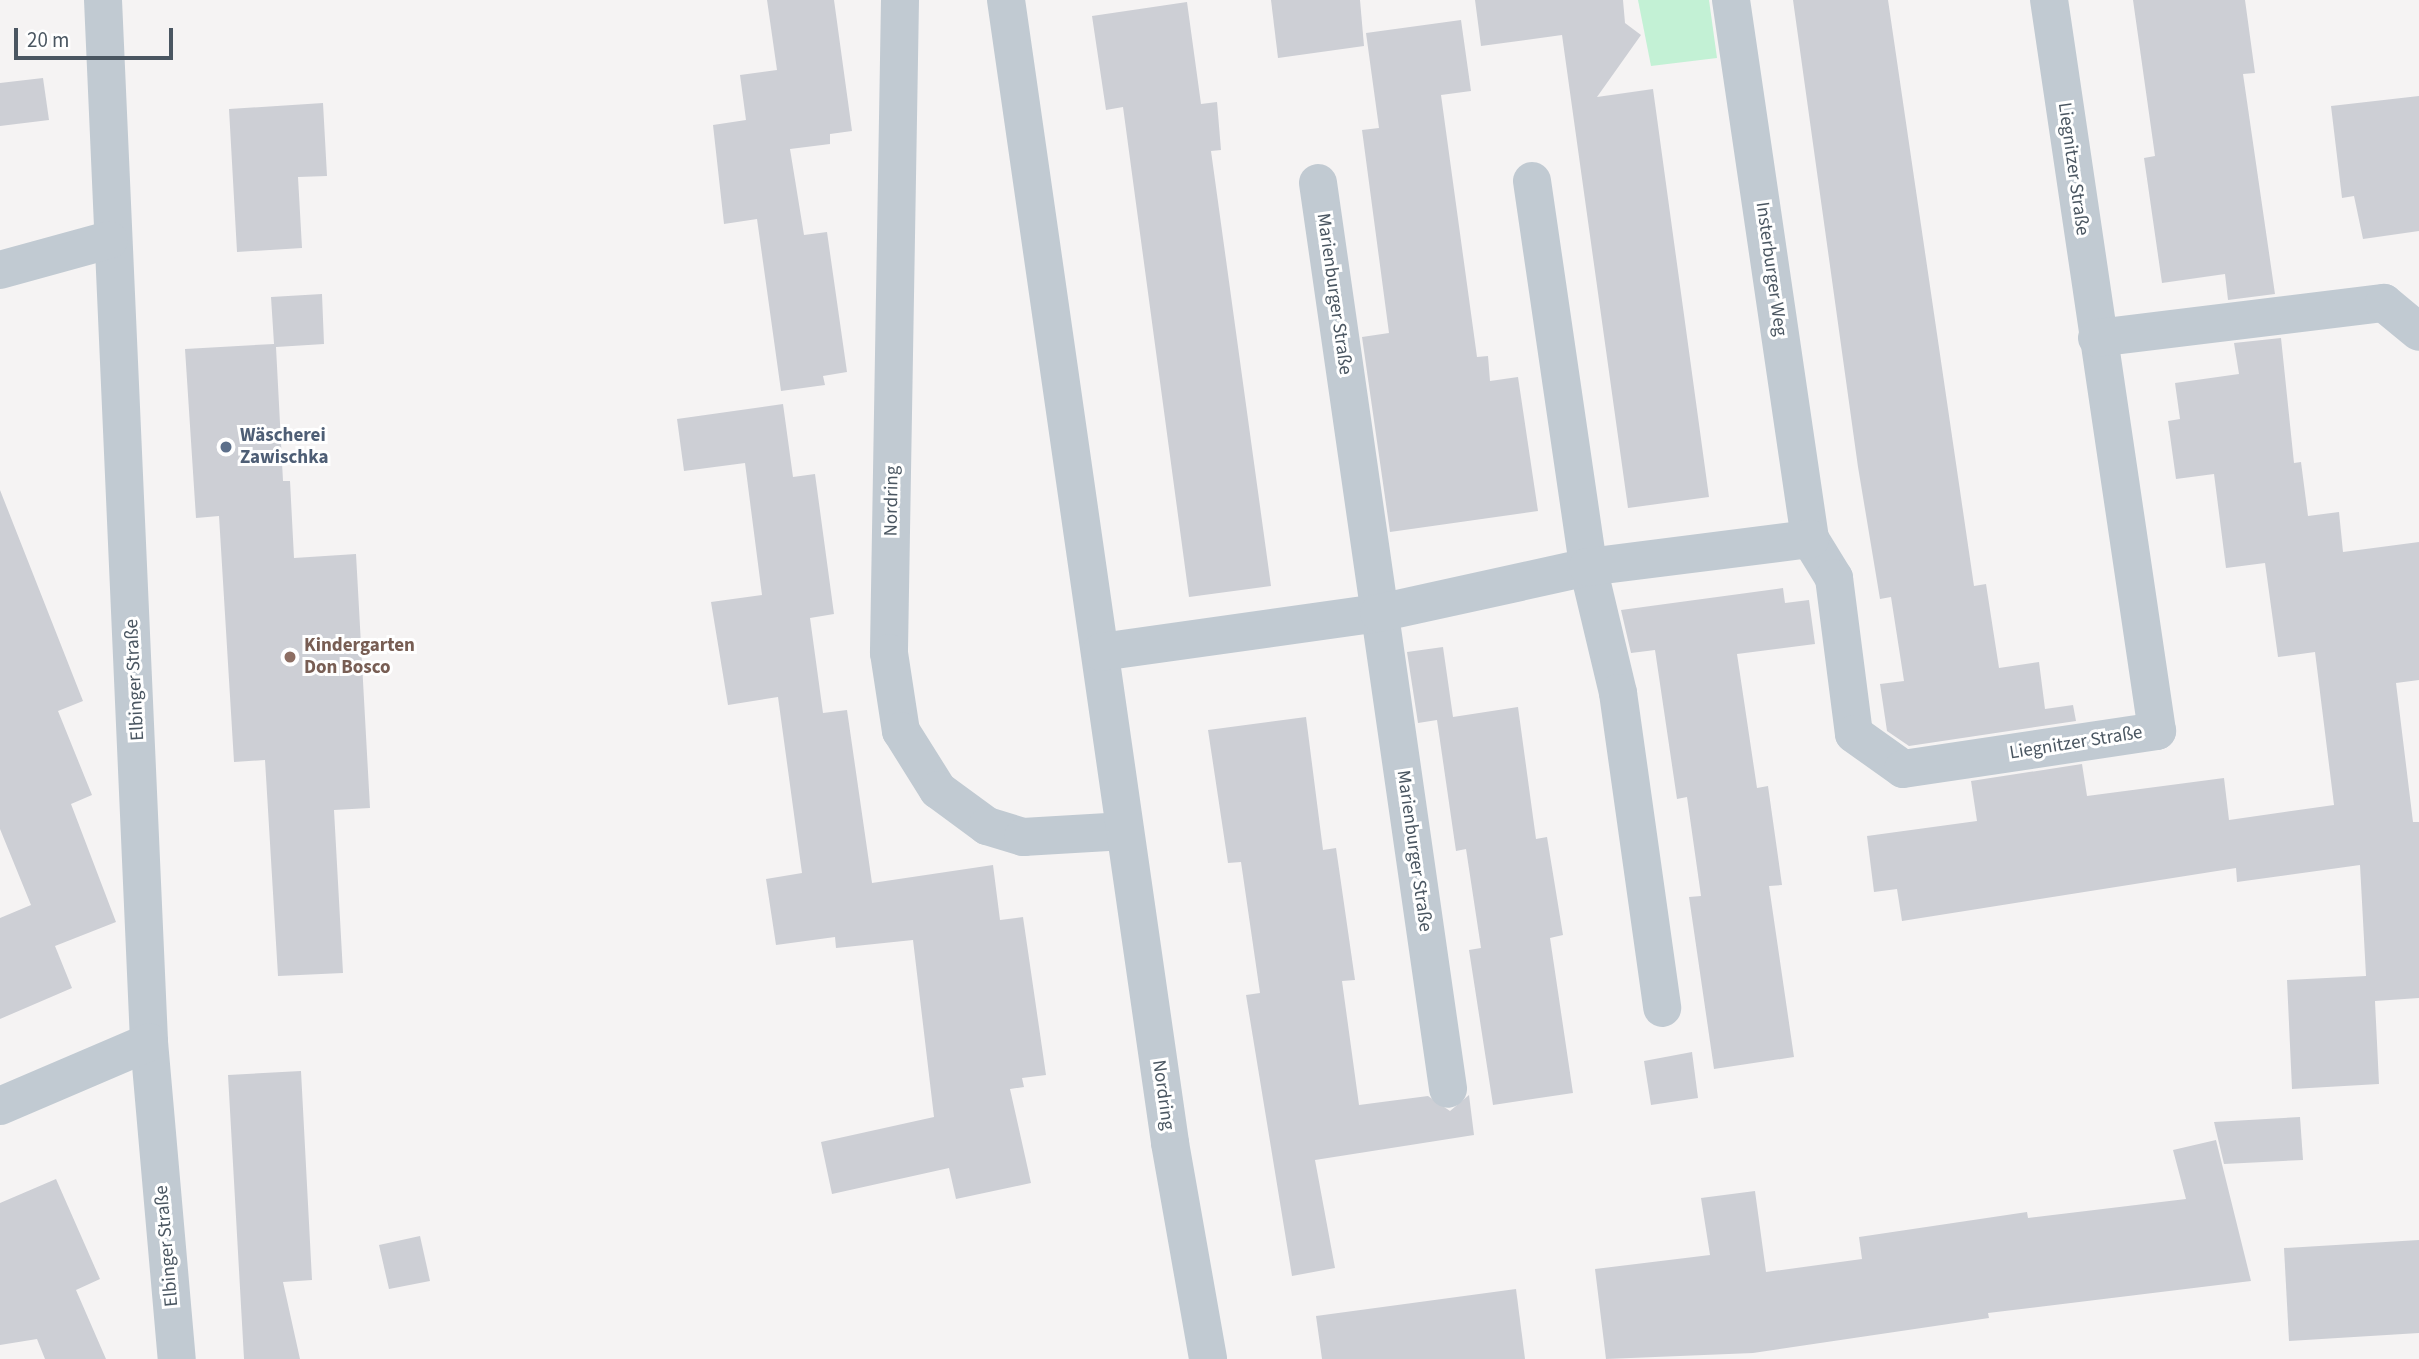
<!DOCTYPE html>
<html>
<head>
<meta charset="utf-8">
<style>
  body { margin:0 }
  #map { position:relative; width:2419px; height:1359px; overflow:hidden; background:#f5f3f3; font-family:"Source Sans 3",sans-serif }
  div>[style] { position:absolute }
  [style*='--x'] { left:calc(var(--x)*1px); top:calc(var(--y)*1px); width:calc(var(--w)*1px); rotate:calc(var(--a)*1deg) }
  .green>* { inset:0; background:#c3f1d5 }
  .building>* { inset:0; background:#cdcfd5 }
  .minor>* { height:38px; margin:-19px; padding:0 19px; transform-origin:19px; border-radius:19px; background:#c1cad2 }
  .dots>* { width:19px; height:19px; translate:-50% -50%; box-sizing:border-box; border:4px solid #fff; border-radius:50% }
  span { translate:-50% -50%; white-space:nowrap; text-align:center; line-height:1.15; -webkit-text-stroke:6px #fff; paint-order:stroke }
  .street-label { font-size:19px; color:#4a5661 }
  .service-label { font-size:19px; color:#4e5e75; font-weight:700 }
  .left { translate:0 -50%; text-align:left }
  .education-label { font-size:19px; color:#785e54; font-weight:700 }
  .scale { position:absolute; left:14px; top:28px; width:159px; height:32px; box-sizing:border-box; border:4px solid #4a5661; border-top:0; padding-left:9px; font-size:21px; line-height:24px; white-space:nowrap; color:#4a5661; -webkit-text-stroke:5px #fff; paint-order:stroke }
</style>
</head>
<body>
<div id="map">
  <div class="green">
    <div style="clip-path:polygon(1638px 0,1709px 0,1717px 58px,1651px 66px)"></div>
  </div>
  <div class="building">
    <div style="clip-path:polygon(767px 0,834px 0,852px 131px,830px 134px,830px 144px,790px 149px,804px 235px,827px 232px,847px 372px,823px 376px,825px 385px,781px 391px,757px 219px,724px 224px,713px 125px,746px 120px,740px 75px,777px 70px)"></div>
    <div style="clip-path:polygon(1271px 0,1360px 0,1364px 46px,1278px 58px)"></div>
    <div style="clip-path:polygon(1475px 0,1623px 0,1625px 23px,1641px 35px,1597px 97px,1653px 89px,1709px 497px,1628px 508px,1562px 35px,1481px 46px)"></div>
    <div style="clip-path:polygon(1793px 0,1888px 0,1974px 586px,1986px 584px,1999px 668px,2039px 662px,2045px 709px,2073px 705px,2076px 721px,1909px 746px,1887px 731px,1880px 684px,1904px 681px,1891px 597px,1880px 599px,1858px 467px)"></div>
    <div style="clip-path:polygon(2133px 0,2245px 0,2255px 73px,2243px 74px,2275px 294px,2228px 300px,2225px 274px,2162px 283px,2144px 158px,2155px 156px)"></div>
    <div style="clip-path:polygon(1187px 2px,1201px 104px,1217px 102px,1221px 150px,1211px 151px,1271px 586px,1189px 597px,1123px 107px,1106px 110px,1092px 16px)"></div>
    <div style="clip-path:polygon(1461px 20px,1471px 91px,1441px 95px,1477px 357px,1488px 356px,1490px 381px,1518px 377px,1538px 511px,1390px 532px,1362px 337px,1389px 333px,1362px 130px,1379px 128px,1366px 33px)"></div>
    <div style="clip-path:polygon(43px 78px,49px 120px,0 126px,0 83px)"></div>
    <div style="clip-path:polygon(2419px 96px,2419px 231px,2363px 239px,2354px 196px,2342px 198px,2331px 106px)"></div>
    <div style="clip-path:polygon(323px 103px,327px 176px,298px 177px,302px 248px,237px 252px,229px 109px)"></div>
    <div style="clip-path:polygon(322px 294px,324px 344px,276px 347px,283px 481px,290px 481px,294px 558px,356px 554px,370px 808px,334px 810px,343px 973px,278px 976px,265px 760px,234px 762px,219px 516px,196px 518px,185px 349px,274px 344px,271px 297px)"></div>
    <div style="clip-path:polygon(2281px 338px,2294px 463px,2301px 462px,2308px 516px,2339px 512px,2343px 552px,2419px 542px,2419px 680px,2396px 683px,2413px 822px,2419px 822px,2419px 998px,2375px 1001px,2379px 1084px,2292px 1089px,2287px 980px,2366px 976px,2360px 865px,2237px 882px,2236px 868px,1902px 921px,1897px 889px,1874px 892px,1867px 836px,1977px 821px,1971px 781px,2082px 764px,2087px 796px,2224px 778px,2229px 820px,2334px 805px,2315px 652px,2278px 657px,2265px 563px,2226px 568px,2214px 474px,2176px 479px,2168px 421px,2180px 419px,2175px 383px,2239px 374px,2234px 343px)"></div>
    <div style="clip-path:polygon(783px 404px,793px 477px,815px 474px,834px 614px,810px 618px,823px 713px,847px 710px,872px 883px,993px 865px,1000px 920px,1023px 917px,1046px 1075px,1022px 1078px,1024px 1087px,1010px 1089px,1031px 1183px,956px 1199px,949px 1168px,832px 1194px,821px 1142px,934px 1117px,913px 940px,836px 948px,835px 937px,776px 945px,766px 879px,802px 873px,778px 697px,728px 705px,711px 602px,762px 595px,745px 463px,684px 471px,677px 419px)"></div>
    <div style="clip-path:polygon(0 490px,83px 701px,58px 711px,92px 795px,71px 804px,116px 922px,55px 946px,72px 988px,0 1019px,0 918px,31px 905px,0 829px)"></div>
    <div style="clip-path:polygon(1783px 588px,1785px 603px,1809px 600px,1815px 644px,1737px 654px,1757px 788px,1768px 786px,1782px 885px,1769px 886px,1794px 1057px,1714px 1069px,1689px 897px,1701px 896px,1687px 797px,1677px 799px,1655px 650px,1631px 653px,1621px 610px)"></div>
    <div style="clip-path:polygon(1443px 647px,1453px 717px,1518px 707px,1536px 839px,1547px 837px,1563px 935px,1550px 938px,1573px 1093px,1493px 1105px,1469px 950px,1481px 948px,1466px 849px,1456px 851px,1437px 720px,1418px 723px,1407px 652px)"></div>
    <div style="clip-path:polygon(1306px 717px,1323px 850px,1336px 848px,1355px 980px,1342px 981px,1359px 1105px,1428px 1096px,1450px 1111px,1469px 1095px,1474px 1135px,1315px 1160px,1335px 1268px,1292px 1276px,1246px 995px,1260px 993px,1241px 862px,1228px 863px,1208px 730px)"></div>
    <div style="clip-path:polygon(1692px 1052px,1698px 1098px,1651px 1105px,1644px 1061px)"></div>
    <div style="clip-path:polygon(301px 1071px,312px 1280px,283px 1282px,300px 1359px,244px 1359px,228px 1075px)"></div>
    <div style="clip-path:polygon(2300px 1117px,2303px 1160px,2224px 1164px,2214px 1122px)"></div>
    <div style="clip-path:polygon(2216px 1140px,2251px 1281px,1988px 1313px,1989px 1318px,1753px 1353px,1606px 1359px,1595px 1269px,1710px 1255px,1701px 1198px,1755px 1191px,1766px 1272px,1862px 1259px,1859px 1237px,2027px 1212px,2028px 1218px,2186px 1199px,2173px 1150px)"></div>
    <div style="clip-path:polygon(56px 1179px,100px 1279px,76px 1290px,106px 1359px,45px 1359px,37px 1339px,0 1345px,0 1203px)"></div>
    <div style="clip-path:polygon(420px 1236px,430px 1281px,389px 1289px,379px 1245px)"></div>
    <div style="clip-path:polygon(2419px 1240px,2419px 1333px,2289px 1341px,2284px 1248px)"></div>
    <div style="clip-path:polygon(1516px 1289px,1525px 1359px,1322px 1359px,1316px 1316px)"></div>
  </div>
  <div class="minor">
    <div style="--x:103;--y:0;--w:1043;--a:87.47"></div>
    <div style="--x:149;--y:1042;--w:318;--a:85"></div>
    <div style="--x:900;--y:0;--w:653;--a:90.97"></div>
    <div style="--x:889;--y:653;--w:79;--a:81.3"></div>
    <div style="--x:901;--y:731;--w:70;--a:57.9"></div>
    <div style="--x:938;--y:790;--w:61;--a:36.3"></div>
    <div style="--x:987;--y:826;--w:38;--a:17"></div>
    <div style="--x:1023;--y:837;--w:102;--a:-3.4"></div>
    <div style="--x:1006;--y:0;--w:1155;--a:81.83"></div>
    <div style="--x:1170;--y:1143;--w:219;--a:80"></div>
    <div style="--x:1731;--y:0;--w:545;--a:81.66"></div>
    <div style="--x:1810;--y:539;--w:46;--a:58.4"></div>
    <div style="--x:1834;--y:578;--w:157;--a:82.7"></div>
    <div style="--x:1854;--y:734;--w:60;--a:35.5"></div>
    <div style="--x:1903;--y:769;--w:257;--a:-8.5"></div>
    <div style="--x:2157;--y:731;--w:739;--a:-98.4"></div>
    <div style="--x:1532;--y:181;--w:390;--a:81.7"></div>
    <div style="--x:1588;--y:567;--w:130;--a:76.6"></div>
    <div style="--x:1618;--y:693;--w:318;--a:82"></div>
    <div style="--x:1318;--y:183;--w:915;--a:81.83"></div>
    <div style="--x:0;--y:270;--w:113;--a:-15.4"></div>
    <div style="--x:2097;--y:338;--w:289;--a:-7"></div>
    <div style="--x:2384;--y:303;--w:45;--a:39.6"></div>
    <div style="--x:1101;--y:652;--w:281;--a:-8"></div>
    <div style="--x:1379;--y:613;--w:214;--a:-12.4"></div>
    <div style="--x:1588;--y:567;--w:224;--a:-7.2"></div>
    <div style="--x:0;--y:1106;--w:162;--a:-23.2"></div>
  </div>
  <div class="dots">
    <div style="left:226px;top:447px;background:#5c6f8a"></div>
    <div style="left:290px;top:657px;background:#8d6e63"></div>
  </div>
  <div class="street-label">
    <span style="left:2073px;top:169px;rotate:82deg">Liegnitzer Straße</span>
    <span style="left:1771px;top:269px;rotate:82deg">Insterburger Weg</span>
    <span style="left:1334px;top:294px;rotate:82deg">Marienburger Straße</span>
    <span style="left:892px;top:501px;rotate:-89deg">Nordring</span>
    <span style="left:135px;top:680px;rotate:-93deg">Elbinger Straße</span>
    <span style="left:2076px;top:743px;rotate:-9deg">Liegnitzer Straße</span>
    <span style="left:1414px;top:851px;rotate:82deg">Marienburger Straße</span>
    <span style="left:1163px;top:1095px;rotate:82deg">Nordring</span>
    <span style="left:167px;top:1246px;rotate:-95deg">Elbinger Straße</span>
  </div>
  <div class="service-label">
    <span class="left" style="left:240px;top:447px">Wäscherei<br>Zawischka</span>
  </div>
  <div class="education-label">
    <span class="left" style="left:304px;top:657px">Kindergarten<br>Don Bosco</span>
  </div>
  <div class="scale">20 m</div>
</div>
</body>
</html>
